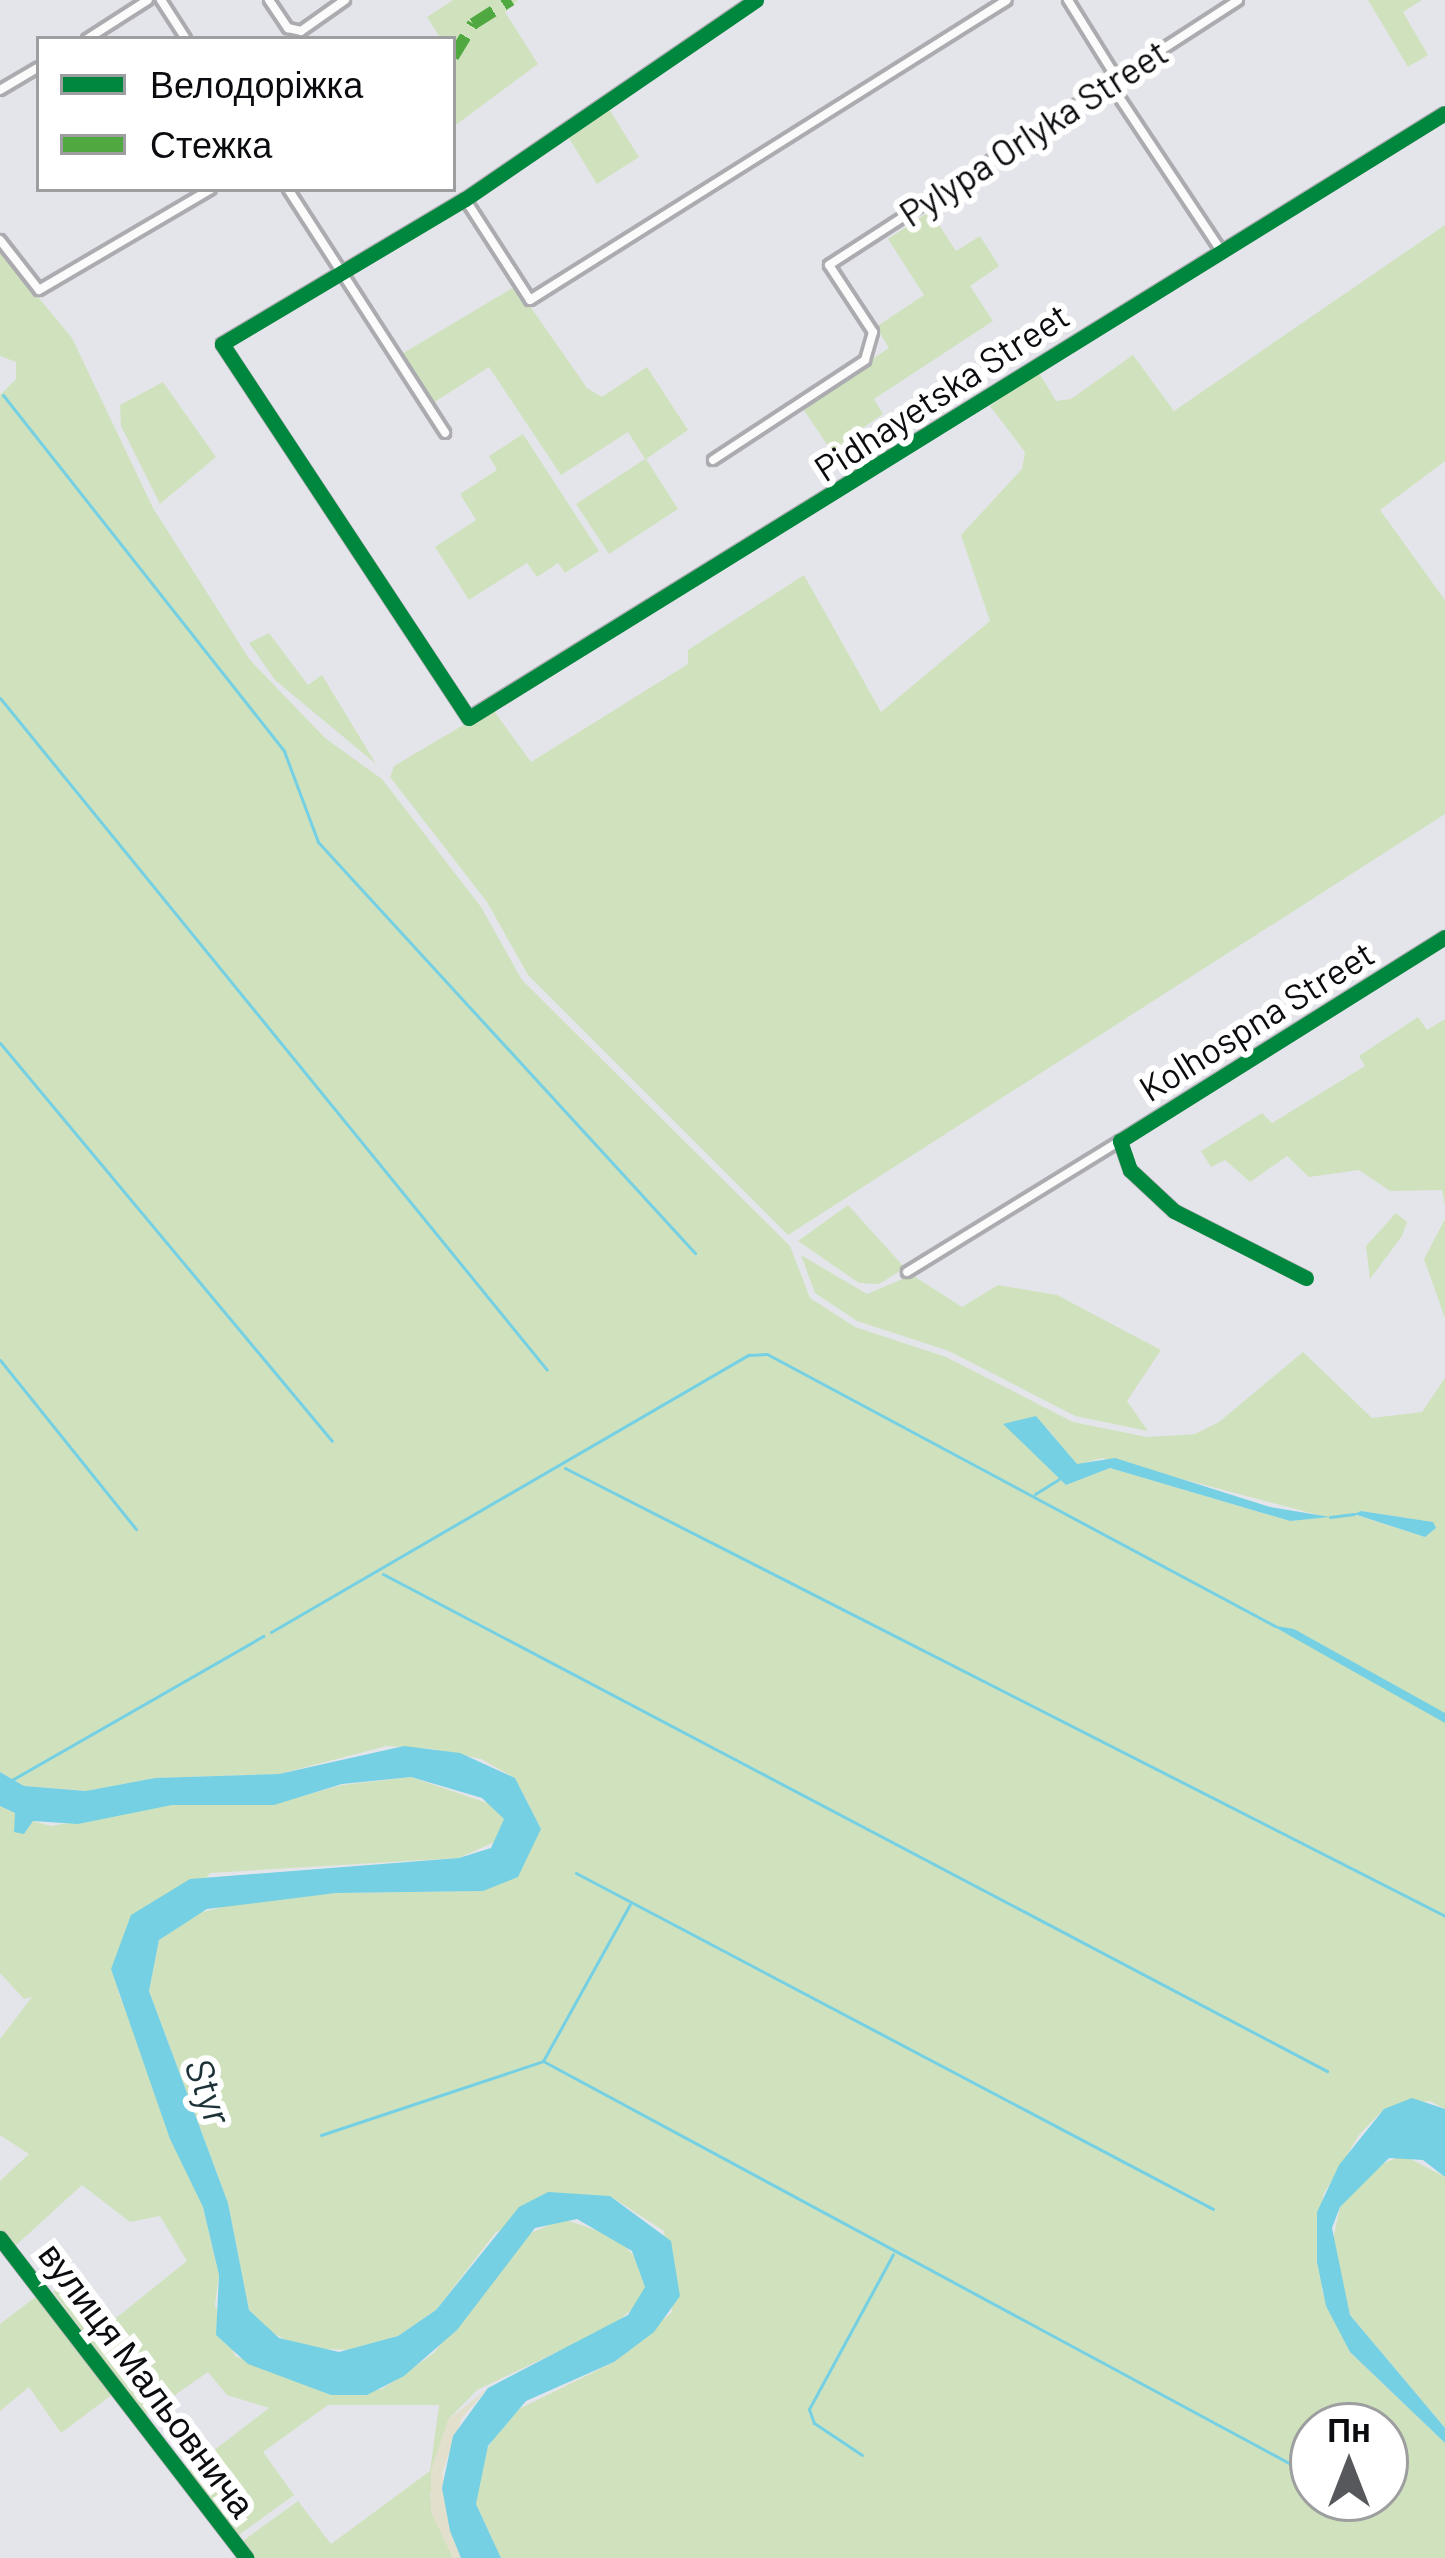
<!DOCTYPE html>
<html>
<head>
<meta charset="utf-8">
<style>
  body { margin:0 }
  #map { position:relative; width:1445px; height:2558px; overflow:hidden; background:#e4e5eb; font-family:Barlow,sans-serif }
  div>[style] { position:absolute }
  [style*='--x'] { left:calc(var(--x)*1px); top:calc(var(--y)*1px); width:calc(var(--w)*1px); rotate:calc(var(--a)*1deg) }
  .green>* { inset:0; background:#d0e2bd }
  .sand>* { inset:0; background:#e3dfcd }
  .water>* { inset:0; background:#75d0e3 }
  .stream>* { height:3px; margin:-1.5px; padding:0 1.5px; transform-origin:1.5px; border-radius:1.5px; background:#75d0e3 }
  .roads { filter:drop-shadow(3px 0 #ababb0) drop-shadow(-3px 0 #ababb0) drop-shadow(0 3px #ababb0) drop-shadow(0 -3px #ababb0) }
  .minor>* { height:8px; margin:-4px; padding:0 4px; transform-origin:4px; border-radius:4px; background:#fbfbfc }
  .quiet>* { height:12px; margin-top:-6px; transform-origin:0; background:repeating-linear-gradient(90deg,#50a841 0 24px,transparent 0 36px) }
  .cycleway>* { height:15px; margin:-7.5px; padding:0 7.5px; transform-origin:7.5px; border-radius:7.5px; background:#00873e }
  span { translate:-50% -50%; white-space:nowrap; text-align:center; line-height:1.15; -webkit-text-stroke:12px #fff; paint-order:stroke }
  .street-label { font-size:36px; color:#0b0c0f }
  .water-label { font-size:39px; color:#1c3237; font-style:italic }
  .legend { position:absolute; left:36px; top:36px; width:420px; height:156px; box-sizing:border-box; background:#fff; border:3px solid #9d9e9f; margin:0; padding:15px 21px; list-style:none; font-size:36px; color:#0b0c0f }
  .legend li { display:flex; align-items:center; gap:24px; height:60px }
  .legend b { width:60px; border:3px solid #9d9e9f }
  .north { position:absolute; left:1289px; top:2402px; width:120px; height:120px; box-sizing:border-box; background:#fff; border:3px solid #9d9e9f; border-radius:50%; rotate:0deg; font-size:33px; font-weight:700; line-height:48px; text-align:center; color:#0b0c0f }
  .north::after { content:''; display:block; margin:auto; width:42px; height:54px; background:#57585c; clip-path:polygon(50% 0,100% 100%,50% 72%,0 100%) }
</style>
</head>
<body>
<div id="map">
  <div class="green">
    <div style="clip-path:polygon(453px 0,518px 0,505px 12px,538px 64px,453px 127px,453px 39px,441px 39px,427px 17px)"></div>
    <div style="clip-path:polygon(1368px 0,1422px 0,1403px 12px,1428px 55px,1408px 67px)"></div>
    <div style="clip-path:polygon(609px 109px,639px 157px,597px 184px,567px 135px)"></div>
    <div style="clip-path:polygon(930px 211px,956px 251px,980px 236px,999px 266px,970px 286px,993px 321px,874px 399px,883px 414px,848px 438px,868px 469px,851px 480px,801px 406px,889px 348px,876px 327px,924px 295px,888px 239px)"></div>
    <div style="clip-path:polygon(1445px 225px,1445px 461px,1380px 510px,1445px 600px,1445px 814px,788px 1235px,528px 975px,487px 902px,390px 777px,394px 766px,492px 708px,531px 762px,688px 664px,688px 650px,804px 575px,881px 712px,990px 621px,961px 535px,1022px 469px,1025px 452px,990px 406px,1038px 371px,1056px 401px,1071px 399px,1133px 355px,1174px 411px)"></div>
    <div style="clip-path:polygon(evenodd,0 251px,72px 338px,153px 508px,250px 660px,325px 738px,382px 779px,481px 907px,522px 980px,790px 1246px,810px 1298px,855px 1327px,946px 1357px,1073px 1422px,1147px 1437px,1195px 1434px,1219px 1422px,1303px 1352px,1372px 1418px,1422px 1412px,1445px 1378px,1445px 2109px,1430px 2101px,1384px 2109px,1359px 2135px,1323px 2195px,1322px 2291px,1350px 2352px,1445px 2443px,1445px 2558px,501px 2558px,476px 2504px,481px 2458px,511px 2413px,614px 2362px,672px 2312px,664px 2231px,610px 2196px,496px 2232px,436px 2310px,398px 2336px,352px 2350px,303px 2348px,268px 2331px,249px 2310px,228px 2203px,149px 1991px,159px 1940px,188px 1916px,230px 1905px,336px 1893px,483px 1891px,541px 1829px,515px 1778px,481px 1759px,433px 1749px,387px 1746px,279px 1774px,155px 1778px,87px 1791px,24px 1786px,0 1772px,0 395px,16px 379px,16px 362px,0 356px,0 251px,1004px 1424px,1046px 1427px,1077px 1465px,1102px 1458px,1326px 1517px,1290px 1521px,1110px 1468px,1066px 1485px,1004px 1424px,0 251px,1361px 1511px,1432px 1522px,1436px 1528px,1425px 1537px,1356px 1515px,1361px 1511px,0 251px,1313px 2426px,1385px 2426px,1385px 2498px,1313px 2498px,1313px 2426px)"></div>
    <div style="clip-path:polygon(516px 286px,587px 388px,602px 397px,647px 367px,688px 430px,646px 459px,678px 509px,609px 554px,576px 504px,645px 459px,628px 432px,561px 475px,489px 367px,433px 403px,400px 355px)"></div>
    <div style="clip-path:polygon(163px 382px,216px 457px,160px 504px,121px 426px,120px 405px)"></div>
    <div style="clip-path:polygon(523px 434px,599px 551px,565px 573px,558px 563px,537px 577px,527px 563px,469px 600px,435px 547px,476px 520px,460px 494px,497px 470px,489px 456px)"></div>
    <div style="clip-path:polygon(269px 633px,308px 685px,322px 675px,376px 764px,275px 680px,249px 643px)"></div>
    <div style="clip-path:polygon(1418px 1017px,1427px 1030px,1445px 1019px,1445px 1205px,1442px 1190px,1390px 1191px,1359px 1170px,1309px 1177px,1287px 1156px,1250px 1182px,1225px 1160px,1211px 1167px,1201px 1151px,1262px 1113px,1272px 1123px,1365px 1066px,1359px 1056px)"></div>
    <div style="clip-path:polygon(848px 1205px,905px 1268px,879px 1284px,859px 1283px,798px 1241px)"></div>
    <div style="clip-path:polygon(1396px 1213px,1407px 1222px,1402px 1236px,1370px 1279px,1366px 1246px)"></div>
    <div style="clip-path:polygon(1445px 1219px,1445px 1318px,1424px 1259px)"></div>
    <div style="clip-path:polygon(801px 1255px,867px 1294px,912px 1275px,962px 1307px,998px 1285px,1057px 1295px,1161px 1350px,1127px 1401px,1148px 1431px,1075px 1416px,949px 1351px,857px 1321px,815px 1293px)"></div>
    <div style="clip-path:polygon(411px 1777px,493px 1805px,504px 1819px,501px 1839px,459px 1858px,210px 1873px,118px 1991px,203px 2207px,219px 2275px,215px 2305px,235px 2356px,331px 2395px,382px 2389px,434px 2353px,524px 2236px,563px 2219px,616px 2237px,639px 2261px,645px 2287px,641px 2302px,612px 2326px,477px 2390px,448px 2420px,430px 2496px,453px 2558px,252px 2558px,240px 2543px,298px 2501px,331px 2544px,430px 2471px,439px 2405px,328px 2405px,263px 2452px,294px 2495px,236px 2537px,187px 2471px,269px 2408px,227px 2395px,208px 2372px,145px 2416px,53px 2292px,79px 2273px,116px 2318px,187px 2261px,160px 2216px,130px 2222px,82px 2185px,14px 2247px,0 2231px,0 2181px,29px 2154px,0 2135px,0 2039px,32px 1997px,24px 1999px,0 1973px,0 1806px,15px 1813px,24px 1834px,33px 1821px,51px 1826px,172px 1805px,274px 1804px,342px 1785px)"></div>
    <div style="clip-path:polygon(1403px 2155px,1445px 2177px,1445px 2428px,1350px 2315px,1333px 2239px,1340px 2207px,1375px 2167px)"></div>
    <div style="clip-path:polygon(42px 2292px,117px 2391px,61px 2433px,29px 2387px,0 2411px,0 2324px)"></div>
  </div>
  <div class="sand">
    <div style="clip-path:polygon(488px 2388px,462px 2418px,442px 2473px,461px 2558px,453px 2558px,431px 2512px,431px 2471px,448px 2420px)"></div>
  </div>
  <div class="water">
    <div style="clip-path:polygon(1036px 1416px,1077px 1464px,1115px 1458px,1270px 1507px,1330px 1517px,1290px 1521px,1110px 1468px,1066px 1485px,1003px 1424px)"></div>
    <div style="clip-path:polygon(1361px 1511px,1433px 1522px,1436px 1528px,1425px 1537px,1354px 1514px)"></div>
    <div style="clip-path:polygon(1271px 1625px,1294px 1629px,1445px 1713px,1445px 1723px)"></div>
    <div style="clip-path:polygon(404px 1746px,460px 1753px,515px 1778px,541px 1829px,518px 1877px,483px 1891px,336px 1893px,207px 1909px,159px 1940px,149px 1991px,228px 2203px,249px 2310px,279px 2338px,339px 2352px,398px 2336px,436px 2310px,519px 2207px,548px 2192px,610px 2196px,671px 2241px,680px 2296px,654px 2332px,614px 2362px,526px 2401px,488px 2446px,476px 2504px,501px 2558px,461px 2558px,450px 2531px,442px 2488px,453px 2436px,488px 2388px,628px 2315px,645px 2287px,632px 2251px,577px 2219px,535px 2228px,457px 2330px,404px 2376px,367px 2395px,331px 2395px,248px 2364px,216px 2335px,219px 2275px,203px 2207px,170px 2139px,111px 1969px,131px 1915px,190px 1879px,459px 1858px,491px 1848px,504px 1819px,482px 1798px,411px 1777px,342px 1784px,274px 1805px,172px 1805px,78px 1824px,33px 1821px,24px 1834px,14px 1832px,15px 1813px,0 1806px,0 1772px,24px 1786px,86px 1791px,155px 1778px,279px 1774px)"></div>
    <div style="clip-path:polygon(1412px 2098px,1445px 2109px,1445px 2177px,1423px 2160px,1389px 2158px,1340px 2207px,1332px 2228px,1350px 2315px,1445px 2428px,1445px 2443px,1350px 2352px,1326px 2306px,1317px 2262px,1317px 2212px,1339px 2165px,1384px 2109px)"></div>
  </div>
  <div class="stream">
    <div style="--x:3;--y:395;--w:454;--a:51.7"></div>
    <div style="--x:284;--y:751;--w:97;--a:69.5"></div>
    <div style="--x:318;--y:842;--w:558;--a:47.47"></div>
    <div style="--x:0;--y:698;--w:866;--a:50.85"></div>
    <div style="--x:0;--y:1043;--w:518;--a:50.17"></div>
    <div style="--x:0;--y:1360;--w:217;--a:51.2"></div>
    <div style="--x:565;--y:1468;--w:987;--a:26.98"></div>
    <div style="--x:1035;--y:1494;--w:28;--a:-32"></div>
    <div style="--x:1330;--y:1517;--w:24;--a:-7"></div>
    <div style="--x:383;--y:1574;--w:1067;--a:27.77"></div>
    <div style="--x:271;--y:1632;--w:552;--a:-30.14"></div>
    <div style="--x:748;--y:1355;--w:19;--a:-3"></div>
    <div style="--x:767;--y:1354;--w:576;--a:28.17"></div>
    <div style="--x:10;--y:1781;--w:292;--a:-29.8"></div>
    <div style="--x:576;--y:1873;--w:720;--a:27.81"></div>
    <div style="--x:543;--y:2061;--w:875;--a:28.32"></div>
    <div style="--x:321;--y:2135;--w:234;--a:-18.4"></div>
    <div style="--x:543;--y:2061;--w:179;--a:-61"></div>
    <div style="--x:862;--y:2455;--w:58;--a:-146.3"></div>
    <div style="--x:814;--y:2423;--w:15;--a:-110"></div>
    <div style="--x:809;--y:2409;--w:176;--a:-61.5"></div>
  </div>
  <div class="roads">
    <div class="minor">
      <div style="--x:161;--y:0;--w:46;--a:57.3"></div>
      <div style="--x:269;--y:0;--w:34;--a:56"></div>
      <div style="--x:288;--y:28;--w:13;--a:13"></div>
      <div style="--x:301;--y:31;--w:54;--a:-35.2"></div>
      <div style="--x:756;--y:0;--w:353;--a:145.6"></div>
      <div style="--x:465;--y:199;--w:283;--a:149.2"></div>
      <div style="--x:222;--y:344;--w:448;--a:56.6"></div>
      <div style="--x:469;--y:718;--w:1148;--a:-31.79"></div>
      <div style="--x:1068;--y:0;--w:91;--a:58.1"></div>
      <div style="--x:1116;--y:77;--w:17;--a:87"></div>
      <div style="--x:1117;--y:94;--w:186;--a:56.4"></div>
      <div style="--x:87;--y:39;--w:72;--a:-32.6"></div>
      <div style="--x:0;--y:90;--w:45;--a:-30.5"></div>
      <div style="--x:288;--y:189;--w:290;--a:57.2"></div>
      <div style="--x:465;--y:199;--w:120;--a:57.2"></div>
      <div style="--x:530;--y:300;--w:563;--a:-32.17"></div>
      <div style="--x:0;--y:240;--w:63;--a:52"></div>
      <div style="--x:39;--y:290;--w:199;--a:-30.4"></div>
      <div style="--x:713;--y:460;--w:182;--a:-33.3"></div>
      <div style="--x:865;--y:360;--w:29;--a:-74"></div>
      <div style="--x:873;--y:332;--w:80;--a:-123.3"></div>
      <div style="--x:829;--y:265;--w:487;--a:-32.9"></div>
      <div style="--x:907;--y:1272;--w:248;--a:-31.6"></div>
      <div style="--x:1306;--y:1278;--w:148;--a:-153.1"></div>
      <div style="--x:1174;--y:1211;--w:60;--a:-137"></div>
      <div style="--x:1130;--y:1170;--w:31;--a:-109"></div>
      <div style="--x:1120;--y:1141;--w:384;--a:-32.1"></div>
      <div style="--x:0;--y:2238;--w:404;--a:52.4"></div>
    </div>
  </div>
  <div class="quiet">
    <div style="--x:453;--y:57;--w:39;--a:-59"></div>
    <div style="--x:473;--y:24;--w:45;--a:-32.3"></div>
  </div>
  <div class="cycleway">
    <div style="--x:756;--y:0;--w:353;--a:145.6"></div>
    <div style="--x:465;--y:199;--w:283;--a:149.2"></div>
    <div style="--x:222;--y:344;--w:448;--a:56.6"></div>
    <div style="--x:469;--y:718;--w:1148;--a:-31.79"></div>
    <div style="--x:1306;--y:1278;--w:148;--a:-153.1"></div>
    <div style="--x:1174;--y:1211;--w:60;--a:-137"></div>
    <div style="--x:1130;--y:1170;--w:31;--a:-109"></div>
    <div style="--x:1120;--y:1141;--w:384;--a:-32.1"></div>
    <div style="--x:0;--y:2238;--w:404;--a:52.4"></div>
  </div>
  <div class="street-label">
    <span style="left:1033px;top:132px;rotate:-33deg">Pylypa Orlyka Street</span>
    <span style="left:941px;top:391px;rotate:-33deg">Pidhayetska Street</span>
    <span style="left:1256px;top:1020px;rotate:-32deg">Kolhospna Street</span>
    <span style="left:148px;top:2379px;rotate:53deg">вулиця Мальовнича</span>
  </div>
  <div class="water-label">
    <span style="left:209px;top:2091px;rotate:70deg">Styr</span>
  </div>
  <ul class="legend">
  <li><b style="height:15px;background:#00873e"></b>Велодоріжка</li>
  <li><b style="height:15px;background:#50a841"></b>Стежка</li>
  </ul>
  <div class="north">Пн</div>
</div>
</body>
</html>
